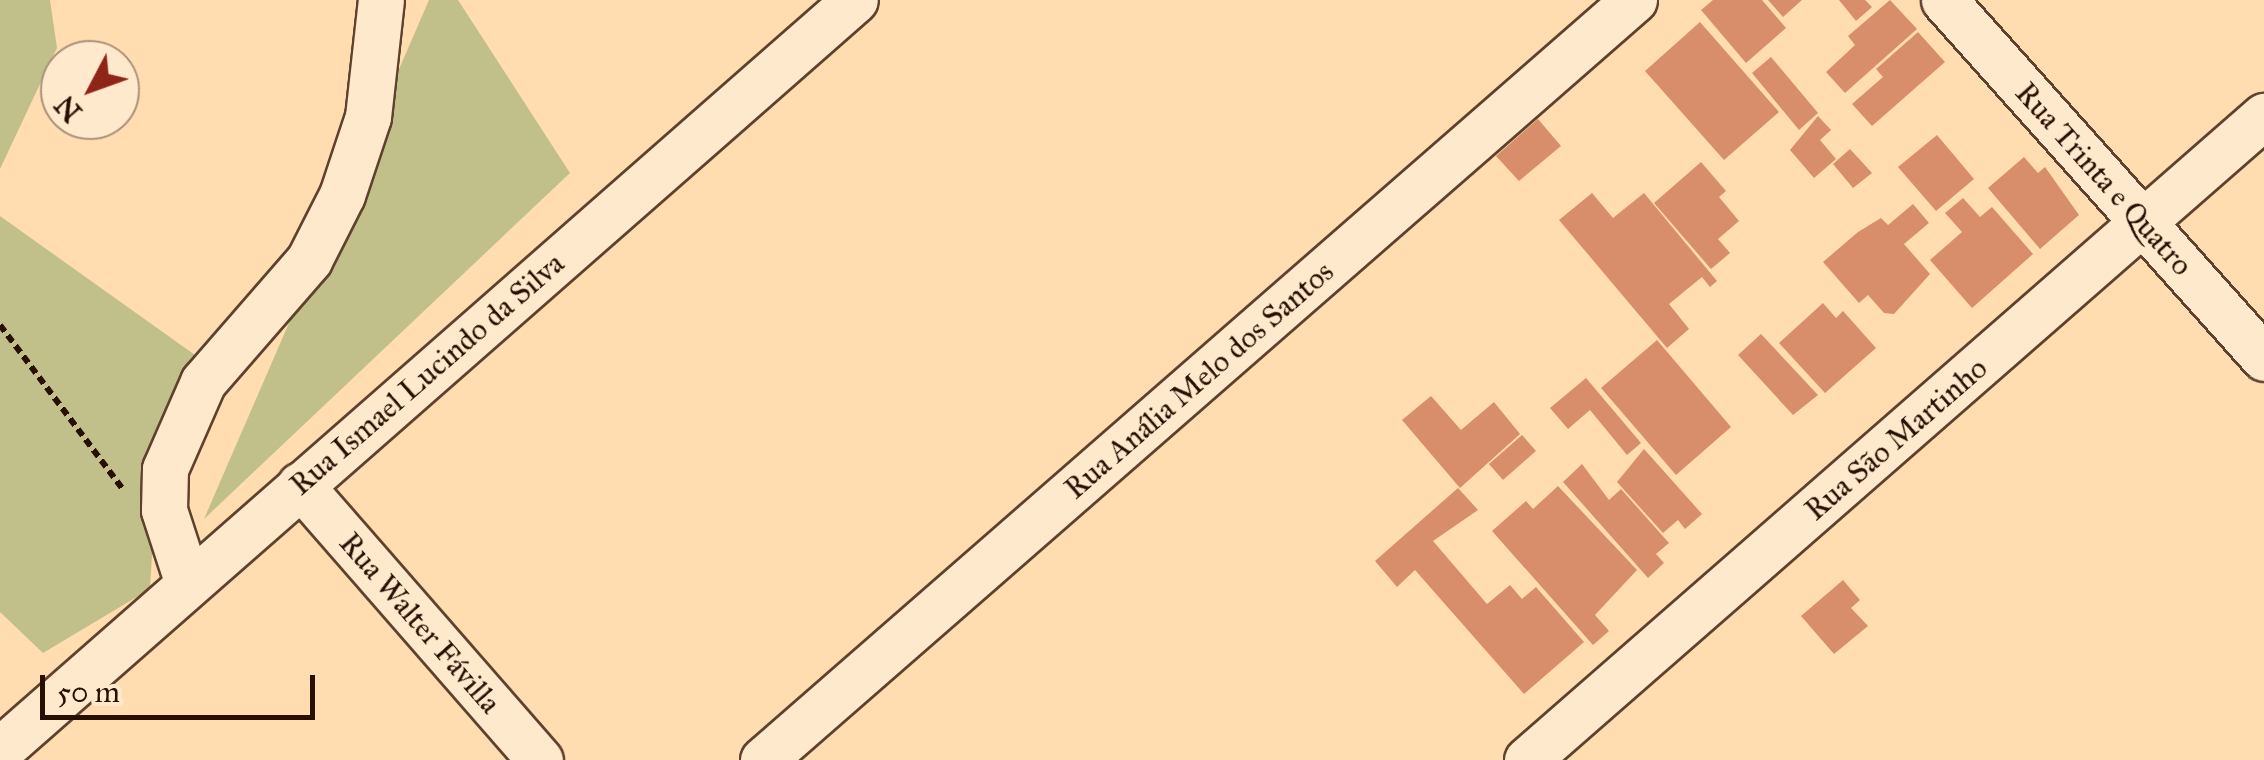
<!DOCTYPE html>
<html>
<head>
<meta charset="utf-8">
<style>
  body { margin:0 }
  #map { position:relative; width:2264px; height:760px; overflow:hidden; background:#ffddb0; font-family:"IM FELL Great Primer",serif }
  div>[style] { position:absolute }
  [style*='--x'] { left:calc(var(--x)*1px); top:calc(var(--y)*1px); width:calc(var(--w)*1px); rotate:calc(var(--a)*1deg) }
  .green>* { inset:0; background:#c1c08b }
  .building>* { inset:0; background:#d88e6a }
  .path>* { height:6px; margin-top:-3px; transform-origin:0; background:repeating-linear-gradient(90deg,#290e02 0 8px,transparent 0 13px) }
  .roads { filter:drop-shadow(2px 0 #5e422e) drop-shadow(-2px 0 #5e422e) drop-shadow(0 2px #5e422e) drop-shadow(0 -2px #5e422e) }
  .minor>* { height:45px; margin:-22.5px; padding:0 22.5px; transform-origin:22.5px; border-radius:22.5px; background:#ffe9cc }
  span { translate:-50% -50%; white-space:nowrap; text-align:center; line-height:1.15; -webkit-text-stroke:8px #ffe9cc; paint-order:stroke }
  .street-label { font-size:30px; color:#290e02 }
  .north { position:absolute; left:40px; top:40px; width:100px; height:100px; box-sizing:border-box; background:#ffe9cc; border:2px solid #a9917b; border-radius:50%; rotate:229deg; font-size:28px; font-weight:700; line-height:40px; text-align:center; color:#290e02 }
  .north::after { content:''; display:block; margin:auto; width:35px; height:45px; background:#8f2418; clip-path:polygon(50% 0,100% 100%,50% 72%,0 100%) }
  .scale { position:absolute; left:40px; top:675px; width:275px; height:45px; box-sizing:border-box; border:5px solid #290e02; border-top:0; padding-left:12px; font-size:30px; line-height:35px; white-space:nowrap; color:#290e02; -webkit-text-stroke:8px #ffe9cc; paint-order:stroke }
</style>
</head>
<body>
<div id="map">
  <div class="green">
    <div style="clip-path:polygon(0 0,50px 0,57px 48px,0 169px)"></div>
    <div style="clip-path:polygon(429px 0,458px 0,570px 173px,204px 519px)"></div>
    <div style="clip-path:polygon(0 216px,202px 360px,160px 420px,150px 589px,43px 653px,0 612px)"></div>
  </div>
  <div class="building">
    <div style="clip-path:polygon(1713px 0,1762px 0,1786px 28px,1746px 63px,1701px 10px)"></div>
    <div style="clip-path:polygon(1768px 0,1802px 0,1783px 17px)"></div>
    <div style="clip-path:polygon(1839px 0,1865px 0,1872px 7px,1856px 21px)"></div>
    <div style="clip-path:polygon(1890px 0,1917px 29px,1845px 93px,1826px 72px,1855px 45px,1848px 36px)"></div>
    <div style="clip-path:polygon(1700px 22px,1779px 112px,1724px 160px,1645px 71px)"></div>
    <div style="clip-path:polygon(1918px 32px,1945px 62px,1872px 126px,1852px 104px,1883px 77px,1876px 69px)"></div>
    <div style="clip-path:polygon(1771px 57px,1818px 113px,1799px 130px,1752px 73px)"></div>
    <div style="clip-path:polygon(1818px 116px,1831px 130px,1820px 140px,1836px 159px,1814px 178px,1790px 150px)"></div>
    <div style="clip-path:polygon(1538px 119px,1561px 146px,1519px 181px,1496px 156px)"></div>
    <div style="clip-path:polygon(1937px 135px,1974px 179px,1936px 211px,1898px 167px)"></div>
    <div style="clip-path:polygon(1850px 149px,1872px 173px,1853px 188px,1833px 164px)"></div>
    <div style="clip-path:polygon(2024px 157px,2038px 173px,2045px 167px,2079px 215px,2040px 249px,1988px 188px)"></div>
    <div style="clip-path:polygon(1701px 162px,1726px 191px,1719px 197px,1739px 221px,1718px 239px,1730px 253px,1711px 269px,1654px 203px)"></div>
    <div style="clip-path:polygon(1592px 193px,1613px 218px,1644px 193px,1717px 281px,1710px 287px,1702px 277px,1669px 304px,1689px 329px,1667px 348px,1559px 220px)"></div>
    <div style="clip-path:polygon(1963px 198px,1980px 217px,1992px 207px,2033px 254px,1972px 308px,1930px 260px,1962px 232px,1945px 213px)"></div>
    <div style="clip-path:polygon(1913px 204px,1929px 223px,1904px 244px,1930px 274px,1894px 314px,1884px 313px,1868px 295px,1859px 303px,1823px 262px,1858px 232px,1881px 218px,1888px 225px)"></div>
    <div style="clip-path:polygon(1823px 303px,1836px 318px,1843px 311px,1876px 348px,1825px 393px,1779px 343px)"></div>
    <div style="clip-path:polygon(1761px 334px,1818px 395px,1793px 415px,1738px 355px)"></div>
    <div style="clip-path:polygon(1657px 340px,1731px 427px,1676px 475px,1601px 388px)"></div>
    <div style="clip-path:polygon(1586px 378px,1641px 443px,1627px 455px,1590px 410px,1568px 429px,1550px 408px)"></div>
    <div style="clip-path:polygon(1431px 396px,1461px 430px,1494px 402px,1520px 434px,1460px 488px,1402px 420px)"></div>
    <div style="clip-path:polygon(1522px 435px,1536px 451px,1503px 480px,1489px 464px)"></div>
    <div style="clip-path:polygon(1644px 449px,1702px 514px,1685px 529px,1678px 520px,1663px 533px,1617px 482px)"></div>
    <div style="clip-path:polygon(1582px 464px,1609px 500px,1621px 489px,1669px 543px,1656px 554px,1664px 563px,1648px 578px,1563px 482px)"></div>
    <div style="clip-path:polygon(1558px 486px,1637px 570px,1595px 615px,1609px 631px,1593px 645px,1492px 531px,1526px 501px,1533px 509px)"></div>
    <div style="clip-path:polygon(1458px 488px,1478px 510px,1433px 541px,1487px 604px,1510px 585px,1522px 599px,1536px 587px,1584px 642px,1524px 694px,1415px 570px,1397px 587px,1375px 561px)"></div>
    <div style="clip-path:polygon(1843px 580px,1860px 600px,1851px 608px,1868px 626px,1834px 654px,1801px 616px)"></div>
  </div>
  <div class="path">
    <div style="--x:0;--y:325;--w:204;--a:53.2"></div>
  </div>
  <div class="roads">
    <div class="minor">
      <div style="--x:1944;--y:0;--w:480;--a:48.2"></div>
      <div style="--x:300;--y:485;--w:365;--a:48.9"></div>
      <div style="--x:188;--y:584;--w:78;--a:-108"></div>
      <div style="--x:164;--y:510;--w:41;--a:-88.6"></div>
      <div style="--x:165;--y:469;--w:95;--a:-66.4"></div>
      <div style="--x:203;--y:382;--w:162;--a:-49"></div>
      <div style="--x:309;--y:260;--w:73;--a:-63.1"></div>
      <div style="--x:342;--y:195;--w:82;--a:-71.6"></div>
      <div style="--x:368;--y:117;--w:118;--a:-83.7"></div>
      <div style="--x:0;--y:750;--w:1137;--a:-41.26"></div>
      <div style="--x:763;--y:760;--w:1156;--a:-41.11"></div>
      <div style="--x:1527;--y:760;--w:979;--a:-41.15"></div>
    </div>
  </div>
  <div class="street-label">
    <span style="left:2104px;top:179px;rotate:48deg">Rua Trinta e Quatro</span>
    <span style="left:427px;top:374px;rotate:-41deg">Rua Ismael Lucindo da Silva</span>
    <span style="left:1199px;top:380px;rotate:-41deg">Rua Anália Melo dos Santos</span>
    <span style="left:1896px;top:439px;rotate:-41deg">Rua São Martinho</span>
    <span style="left:420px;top:623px;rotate:49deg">Rua Walter Fávilla</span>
  </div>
  <div class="north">N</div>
  <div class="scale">50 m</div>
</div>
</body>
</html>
